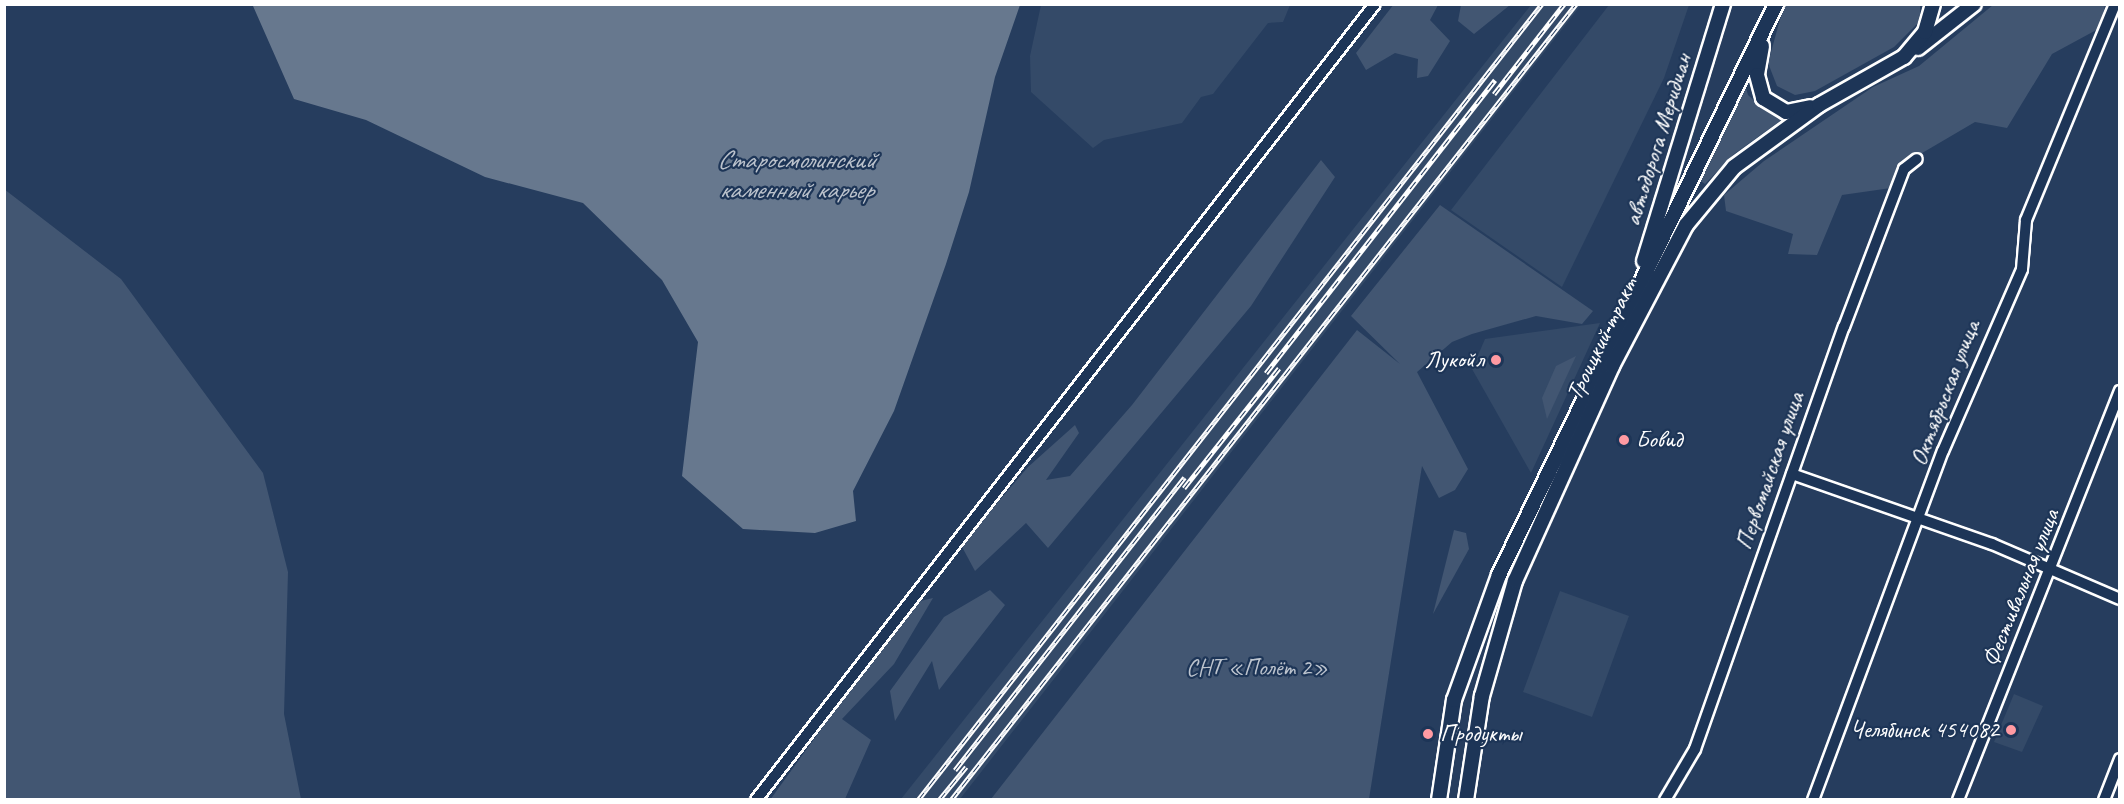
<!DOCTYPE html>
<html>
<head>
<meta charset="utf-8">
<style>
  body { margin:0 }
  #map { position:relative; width:2124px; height:804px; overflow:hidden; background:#263d5e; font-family:Caveat,sans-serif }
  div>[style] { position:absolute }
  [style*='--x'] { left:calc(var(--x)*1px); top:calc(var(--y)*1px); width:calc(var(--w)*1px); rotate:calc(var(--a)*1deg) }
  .built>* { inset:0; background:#344a68 }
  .green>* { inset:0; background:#425672 }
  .water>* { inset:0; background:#67788e }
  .roads { filter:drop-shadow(2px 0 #fff) drop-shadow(-2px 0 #fff) drop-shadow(0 2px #fff) drop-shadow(0 -2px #fff) }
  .minor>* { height:10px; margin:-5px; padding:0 5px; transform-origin:5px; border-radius:5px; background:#1d3557 }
  .major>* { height:14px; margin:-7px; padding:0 7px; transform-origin:7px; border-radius:7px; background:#1d3557 }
  .rail>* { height:5px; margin-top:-2.5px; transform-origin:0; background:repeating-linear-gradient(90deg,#1d3557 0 9px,#fff 0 18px); box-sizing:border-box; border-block:2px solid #fff }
  .dots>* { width:16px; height:16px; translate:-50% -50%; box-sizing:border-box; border:3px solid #1d3557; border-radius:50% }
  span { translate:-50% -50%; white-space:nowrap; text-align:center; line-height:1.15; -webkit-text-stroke:4.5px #1d3557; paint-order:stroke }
  .street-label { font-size:24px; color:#fff }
  .poi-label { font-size:24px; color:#fff }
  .right { translate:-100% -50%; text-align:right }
  .left { translate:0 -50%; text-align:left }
  .park-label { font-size:24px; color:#bdc4ce }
  .water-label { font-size:26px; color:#bbc2cc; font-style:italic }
  .frame { position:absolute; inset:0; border:6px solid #fff; pointer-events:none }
</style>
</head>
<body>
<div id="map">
  <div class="built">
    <div style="clip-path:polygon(1041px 5px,1041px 4px,1290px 5px,1283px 22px,1268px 23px,1213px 94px,1201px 97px,1182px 123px,1104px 140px,1093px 148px,1031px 92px,1030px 56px)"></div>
    <div style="clip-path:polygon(1531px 5px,1581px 5px,960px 799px,901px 799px)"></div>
    <div style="clip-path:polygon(1609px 5px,1689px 5px,1664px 78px,1562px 287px,1451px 210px)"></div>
    <div style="clip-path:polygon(1600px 323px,1531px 473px,1472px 369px,1485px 339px)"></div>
    <div style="clip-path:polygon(1560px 591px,1629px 616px,1592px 717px,1523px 692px)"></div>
    <div style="clip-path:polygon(2014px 694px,2043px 706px,2022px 752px,1994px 742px)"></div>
  </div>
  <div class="green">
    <div style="clip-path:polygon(1394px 4px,1438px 5px,1430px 20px,1450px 41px,1428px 76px,1417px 78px,1418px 59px,1395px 53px,1366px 70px,1356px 53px)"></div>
    <div style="clip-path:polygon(1461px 5px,1461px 4px,1510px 5px,1474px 34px,1458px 21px)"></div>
    <div style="clip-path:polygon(1784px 5px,1920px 5px,1920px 21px,1894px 47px,1815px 91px,1795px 95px,1777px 86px,1768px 63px)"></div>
    <div style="clip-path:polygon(1993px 5px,2105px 5px,2100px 28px,2052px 54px,2007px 128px,1975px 122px,1900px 166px,1891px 188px,1842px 195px,1817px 255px,1788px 254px,1793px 234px,1726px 211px,1724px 195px,1764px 161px,1873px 87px,1919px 66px)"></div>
    <div style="clip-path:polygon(1744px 81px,1748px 95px,1761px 107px,1784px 118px,1734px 154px,1705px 184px,1699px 180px)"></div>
    <div style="clip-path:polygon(1321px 160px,1335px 177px,1251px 306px,1048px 548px,1026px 523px,975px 571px,961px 545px,1028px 467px,1075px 425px,1079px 433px,1046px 480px,1070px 476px,1132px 405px)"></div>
    <div style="clip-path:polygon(4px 189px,121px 279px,263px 473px,288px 572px,284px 714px,301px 799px,5px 799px)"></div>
    <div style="clip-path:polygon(1440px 205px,1593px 311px,1582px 324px,1536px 316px,1472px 334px,1452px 342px,1417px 372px,1468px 469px,1455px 490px,1439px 498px,1422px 466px,1369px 799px,991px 799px,1357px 330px,1400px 364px,1351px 316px)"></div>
    <div style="clip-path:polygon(1576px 356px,1547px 419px,1542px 398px,1556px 366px)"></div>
    <div style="clip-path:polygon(1454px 530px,1466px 533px,1469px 549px,1433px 614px)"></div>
    <div style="clip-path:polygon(990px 590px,1005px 605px,939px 690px,932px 661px,895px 721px,890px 691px,944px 617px)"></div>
    <div style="clip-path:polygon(933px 598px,894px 664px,842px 719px,871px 740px,845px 799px,770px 800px,912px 603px)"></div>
  </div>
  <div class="water">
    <div style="clip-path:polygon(1020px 5px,995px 77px,969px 192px,946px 264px,894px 411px,853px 491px,856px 521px,815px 533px,743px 529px,682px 476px,698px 342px,662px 280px,583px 203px,485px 177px,366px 120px,294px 99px,253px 6px)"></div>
  </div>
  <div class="roads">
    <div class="minor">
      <div style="--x:1792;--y:474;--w:212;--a:19.3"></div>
      <div style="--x:1992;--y:544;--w:139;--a:23.3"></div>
      <div style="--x:756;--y:800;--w:1008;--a:-52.13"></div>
      <div style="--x:1665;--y:800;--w:59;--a:-59.5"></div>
      <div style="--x:1695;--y:749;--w:448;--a:-70.6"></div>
      <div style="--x:1844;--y:327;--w:169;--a:-69.2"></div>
      <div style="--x:1904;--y:169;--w:16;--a:-38"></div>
      <div style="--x:1813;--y:800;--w:372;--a:-69.6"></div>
      <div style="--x:1943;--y:451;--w:198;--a:-66.5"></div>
      <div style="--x:2022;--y:269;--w:49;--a:-85.3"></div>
      <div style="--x:2026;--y:220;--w:234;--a:-67.6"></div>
      <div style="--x:1958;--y:800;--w:440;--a:-68.4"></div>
      <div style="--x:2104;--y:800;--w:44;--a:-68.7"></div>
    </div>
    <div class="major">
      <div style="--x:1762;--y:46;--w:29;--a:100"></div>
      <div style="--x:1757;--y:75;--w:24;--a:75"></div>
      <div style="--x:1763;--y:98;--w:27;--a:31"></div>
      <div style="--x:1786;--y:112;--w:25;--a:-11"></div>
      <div style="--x:1918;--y:48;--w:71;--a:-38.2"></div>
      <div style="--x:1644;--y:261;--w:269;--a:-72.9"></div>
      <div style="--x:1439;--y:800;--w:101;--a:-81.5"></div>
      <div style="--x:1454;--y:700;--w:133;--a:-70.2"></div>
      <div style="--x:1499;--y:575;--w:635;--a:-64.12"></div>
      <div style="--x:1466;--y:800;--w:105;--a:-81.3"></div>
      <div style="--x:1482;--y:696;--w:120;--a:-74"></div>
      <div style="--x:1515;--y:581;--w:236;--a:-65.7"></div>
      <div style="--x:1612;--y:366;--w:159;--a:-62.3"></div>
      <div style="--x:1686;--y:225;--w:75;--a:-50.4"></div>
      <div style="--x:1734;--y:167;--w:105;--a:-36.1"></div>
      <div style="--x:1819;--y:105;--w:98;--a:-29.5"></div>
      <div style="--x:1904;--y:57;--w:33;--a:-50"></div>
      <div style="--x:1925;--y:32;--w:29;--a:-74"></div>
    </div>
  </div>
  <div class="rail">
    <div style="--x:1494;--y:94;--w:114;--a:-52.1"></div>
    <div style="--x:1266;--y:373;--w:372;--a:-52"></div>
    <div style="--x:1184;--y:488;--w:153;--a:-51.6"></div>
    <div style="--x:955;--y:770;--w:372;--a:-51.9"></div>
    <div style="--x:918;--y:800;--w:1011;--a:-51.91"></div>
    <div style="--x:939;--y:800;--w:43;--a:-50.7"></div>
    <div style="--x:951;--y:800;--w:1012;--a:-51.86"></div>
  </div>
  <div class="dots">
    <div style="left:1496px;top:360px;background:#ff9aa2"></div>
    <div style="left:1624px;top:440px;background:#ff9aa2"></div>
    <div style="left:2011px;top:730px;background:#ff9aa2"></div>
    <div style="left:1428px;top:734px;background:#ff9aa2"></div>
  </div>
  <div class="street-label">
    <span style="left:1658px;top:140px;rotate:-73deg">автодорога Меридиан</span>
    <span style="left:1602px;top:339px;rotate:-64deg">Троицкий тракт</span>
    <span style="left:1945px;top:393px;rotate:-69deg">Октябрьская улица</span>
    <span style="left:1770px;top:471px;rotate:-71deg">Первомайская улица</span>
    <span style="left:2021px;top:588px;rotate:-68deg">Фестивальная улица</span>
  </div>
  <div class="poi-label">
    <span class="right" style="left:1484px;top:360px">Лукойл</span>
    <span class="left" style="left:1636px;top:440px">Бовид</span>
    <span class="right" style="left:1999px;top:730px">Челябинск 454082</span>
    <span class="left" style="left:1440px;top:734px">Продукты</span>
  </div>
  <div class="park-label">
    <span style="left:1257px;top:668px">СНТ «Полёт 2»</span>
  </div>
  <div class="water-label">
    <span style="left:796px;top:175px">Старосмолинский<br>каменный карьер</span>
  </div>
  <div class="frame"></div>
</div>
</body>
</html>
